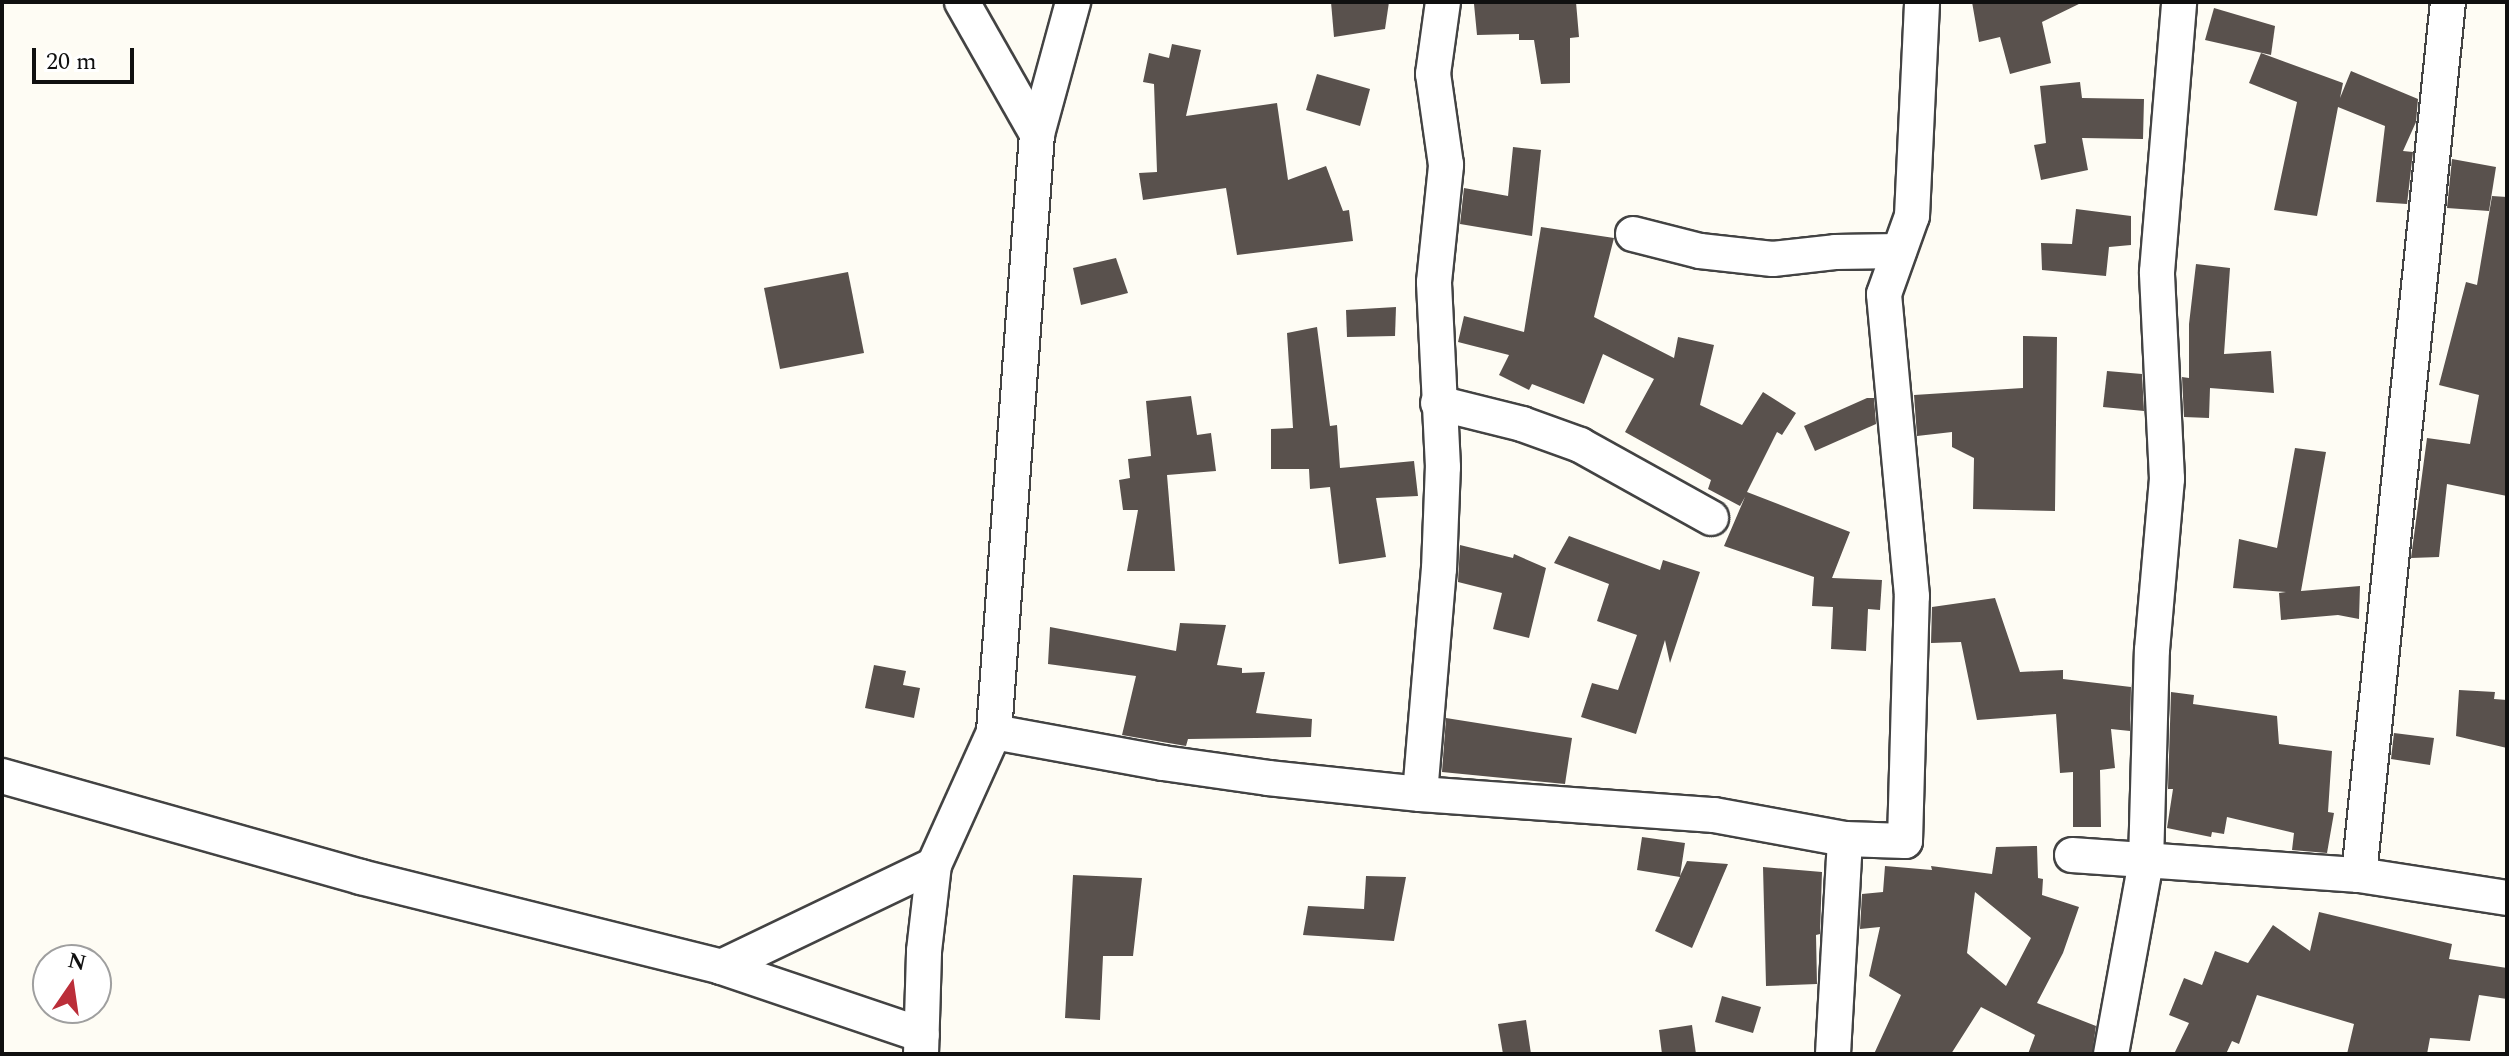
<!DOCTYPE html>
<html>
<head>
<meta charset="utf-8">
<style>
  body { margin:0 }
  #map { position:relative; width:2509px; height:1056px; overflow:hidden; background:#fefcf4; font-family:Spectral,serif }
  div>[style] { position:absolute }
  [style*='--x'] { left:calc(var(--x)*1px); top:calc(var(--y)*1px); width:calc(var(--w)*1px); rotate:calc(var(--a)*1deg) }
  .building>* { inset:0; background:#59514d }
  .roads { filter:drop-shadow(2px 0 #434343) drop-shadow(-2px 0 #434343) drop-shadow(0 2px #434343) drop-shadow(0 -2px #434343) }
  .minor>* { height:34px; margin:-17px; padding:0 17px; transform-origin:17px; border-radius:17px; background:#fff }
  span { translate:-50% -50%; white-space:nowrap; text-align:center; line-height:1.15; -webkit-text-stroke:8px #fff; paint-order:stroke }
  .frame { position:absolute; inset:0; border:4px solid #101010; pointer-events:none }
  .north { position:absolute; left:32px; top:944px; width:80px; height:80px; box-sizing:border-box; background:#fff; border:2px solid #9f9f9f; border-radius:50%; rotate:13deg; font-size:22px; font-weight:700; line-height:32px; text-align:center; color:#101010 }
  .north::after { content:''; display:block; margin:auto; width:28px; height:36px; background:#bb2e39; clip-path:polygon(50% 0,100% 100%,50% 72%,0 100%) }
  .scale { position:absolute; left:32px; top:48px; width:102px; height:36px; box-sizing:border-box; border:4px solid #101010; border-top:0; padding-left:10px; font-size:24px; line-height:28px; white-space:nowrap; color:#101010; -webkit-text-stroke:6px #fff; paint-order:stroke }
</style>
</head>
<body>
<div id="map">
  <div class="building">
    <div style="clip-path:polygon(1331px 2px,1389px 2px,1385px 29px,1334px 37px)"></div>
    <div style="clip-path:polygon(1576px 2px,1579px 37px,1570px 38px,1570px 83px,1541px 84px,1534px 40px,1519px 40px,1519px 34px,1477px 35px,1474px 4px)"></div>
    <div style="clip-path:polygon(1972px 2px,2083px 2px,2042px 22px,2051px 63px,2010px 74px,2000px 37px,1979px 42px)"></div>
    <div style="clip-path:polygon(2214px 8px,2275px 26px,2271px 55px,2205px 40px)"></div>
    <div style="clip-path:polygon(1172px 44px,1201px 50px,1186px 116px,1277px 103px,1288px 180px,1326px 166px,1343px 211px,1349px 210px,1353px 241px,1237px 255px,1226px 188px,1143px 200px,1139px 173px,1157px 172px,1154px 84px,1143px 82px,1149px 53px,1169px 58px)"></div>
    <div style="clip-path:polygon(2261px 53px,2343px 83px,2340px 98px,2351px 71px,2418px 99px,2416px 122px,2403px 151px,2413px 152px,2407px 204px,2376px 202px,2385px 126px,2338px 107px,2317px 216px,2274px 210px,2297px 102px,2249px 83px)"></div>
    <div style="clip-path:polygon(1317px 74px,1370px 89px,1360px 126px,1306px 110px)"></div>
    <div style="clip-path:polygon(2080px 82px,2082px 98px,2144px 99px,2143px 139px,2082px 138px,2088px 170px,2041px 180px,2034px 145px,2046px 143px,2040px 86px)"></div>
    <div style="clip-path:polygon(1513px 147px,1541px 150px,1532px 236px,1460px 224px,1464px 188px,1508px 196px)"></div>
    <div style="clip-path:polygon(2452px 159px,2496px 167px,2489px 211px,2447px 208px)"></div>
    <div style="clip-path:polygon(2492px 196px,2507px 197px,2507px 496px,2447px 484px,2439px 557px,2411px 558px,2427px 438px,2470px 444px,2479px 395px,2439px 385px,2466px 282px,2477px 285px)"></div>
    <div style="clip-path:polygon(2076px 209px,2131px 216px,2131px 245px,2109px 247px,2106px 276px,2042px 270px,2041px 243px,2072px 244px)"></div>
    <div style="clip-path:polygon(1541px 227px,1614px 238px,1594px 317px,1674px 358px,1678px 337px,1714px 345px,1700px 405px,1742px 425px,1763px 392px,1796px 413px,1782px 435px,1777px 432px,1747px 492px,1850px 532px,1832px 578px,1882px 580px,1880px 610px,1868px 609px,1866px 651px,1831px 649px,1833px 607px,1812px 606px,1814px 577px,1724px 546px,1745px 497px,1740px 506px,1708px 489px,1711px 480px,1625px 432px,1654px 379px,1603px 354px,1584px 404px,1532px 384px,1529px 390px,1499px 375px,1509px 355px,1458px 342px,1464px 316px,1524px 332px)"></div>
    <div style="clip-path:polygon(1116px 258px,1128px 293px,1081px 305px,1073px 268px)"></div>
    <div style="clip-path:polygon(2196px 264px,2230px 268px,2224px 354px,2271px 351px,2274px 393px,2210px 388px,2209px 418px,2184px 417px,2182px 377px,2189px 378px,2189px 324px)"></div>
    <div style="clip-path:polygon(848px 272px,864px 353px,780px 369px,764px 288px)"></div>
    <div style="clip-path:polygon(1396px 307px,1395px 336px,1347px 337px,1346px 310px)"></div>
    <div style="clip-path:polygon(1317px 327px,1330px 426px,1337px 425px,1340px 468px,1414px 461px,1418px 496px,1376px 498px,1386px 557px,1339px 564px,1330px 487px,1310px 489px,1309px 469px,1271px 469px,1271px 429px,1293px 428px,1287px 333px)"></div>
    <div style="clip-path:polygon(2023px 336px,2057px 337px,2055px 511px,1973px 509px,1974px 458px,1952px 447px,1952px 432px,1917px 436px,1914px 395px,2023px 388px)"></div>
    <div style="clip-path:polygon(2107px 371px,2142px 374px,2144px 411px,2103px 407px)"></div>
    <div style="clip-path:polygon(1191px 396px,1197px 435px,1211px 433px,1216px 471px,1167px 475px,1175px 571px,1127px 571px,1138px 510px,1123px 510px,1119px 480px,1130px 478px,1128px 459px,1151px 456px,1146px 401px)"></div>
    <div style="clip-path:polygon(1867px 398px,1874px 398px,1876px 424px,1815px 451px,1804px 426px)"></div>
    <div style="clip-path:polygon(2295px 448px,2326px 452px,2301px 591px,2360px 586px,2359px 619px,2338px 615px,2281px 620px,2279px 593px,2286px 592px,2233px 588px,2239px 539px,2277px 548px)"></div>
    <div style="clip-path:polygon(1569px 536px,1660px 570px,1663px 560px,1700px 572px,1670px 663px,1665px 640px,1636px 734px,1581px 717px,1592px 683px,1618px 690px,1637px 635px,1597px 621px,1609px 584px,1554px 563px)"></div>
    <div style="clip-path:polygon(1460px 545px,1513px 558px,1514px 554px,1546px 568px,1529px 638px,1493px 629px,1502px 593px,1458px 582px)"></div>
    <div style="clip-path:polygon(1995px 598px,2020px 672px,2063px 670px,2063px 679px,2131px 687px,2130px 731px,2111px 729px,2115px 768px,2100px 770px,2101px 827px,2073px 827px,2073px 772px,2060px 773px,2056px 714px,1977px 720px,1961px 642px,1931px 643px,1932px 607px)"></div>
    <div style="clip-path:polygon(1180px 623px,1226px 625px,1217px 665px,1242px 668px,1242px 673px,1265px 672px,1256px 713px,1312px 719px,1311px 737px,1188px 739px,1186px 746px,1122px 735px,1136px 676px,1048px 664px,1050px 627px,1176px 651px)"></div>
    <div style="clip-path:polygon(874px 665px,906px 671px,903px 685px,920px 688px,914px 718px,865px 708px)"></div>
    <div style="clip-path:polygon(2459px 690px,2495px 692px,2494px 699px,2507px 700px,2507px 748px,2456px 736px)"></div>
    <div style="clip-path:polygon(2171px 692px,2194px 695px,2193px 704px,2277px 716px,2279px 744px,2332px 751px,2328px 812px,2334px 813px,2327px 853px,2292px 850px,2294px 833px,2227px 817px,2224px 834px,2212px 832px,2211px 837px,2167px 828px,2173px 789px,2168px 789px)"></div>
    <div style="clip-path:polygon(1446px 718px,1572px 738px,1565px 784px,1442px 772px)"></div>
    <div style="clip-path:polygon(2394px 733px,2434px 738px,2430px 765px,2391px 759px)"></div>
    <div style="clip-path:polygon(1642px 837px,1685px 843px,1680px 876px,1687px 861px,1728px 864px,1692px 948px,1655px 931px,1680px 877px,1637px 870px)"></div>
    <div style="clip-path:polygon(evenodd,2037px 846px,2038px 878px,2043px 879px,2042px 895px,2079px 907px,2063px 953px,2037px 1003px,2096px 1026px,2092px 1054px,2028px 1054px,2035px 1035px,1981px 1007px,1951px 1054px,1874px 1054px,1901px 995px,1869px 976px,1880px 927px,1860px 929px,1862px 894px,1883px 892px,1885px 866px,1932px 870px,1931px 866px,1992px 874px,1996px 847px,2037px 846px,1975px 892px,2031px 938px,2006px 986px,1967px 953px,1975px 892px)"></div>
    <div style="clip-path:polygon(1763px 867px,1822px 872px,1820px 934px,1816px 935px,1817px 984px,1766px 986px)"></div>
    <div style="clip-path:polygon(1073px 875px,1142px 878px,1133px 956px,1103px 956px,1100px 1020px,1065px 1018px)"></div>
    <div style="clip-path:polygon(1366px 876px,1406px 877px,1394px 941px,1303px 935px,1308px 906px,1364px 909px)"></div>
    <div style="clip-path:polygon(2319px 912px,2452px 944px,2449px 959px,2507px 968px,2507px 999px,2479px 995px,2470px 1041px,2430px 1038px,2427px 1054px,2347px 1054px,2354px 1024px,2257px 995px,2239px 1044px,2232px 1041px,2226px 1054px,2174px 1054px,2189px 1023px,2169px 1015px,2184px 978px,2202px 985px,2215px 951px,2248px 963px,2273px 925px,2310px 951px)"></div>
    <div style="clip-path:polygon(1722px 996px,1761px 1007px,1753px 1033px,1715px 1022px)"></div>
    <div style="clip-path:polygon(1526px 1020px,1531px 1054px,1503px 1054px,1498px 1024px)"></div>
    <div style="clip-path:polygon(1692px 1025px,1696px 1054px,1662px 1054px,1659px 1030px)"></div>
  </div>
  <div class="roads">
    <div class="minor">
      <div style="--x:962;--y:2;--w:152;--a:60.4"></div>
      <div style="--x:1633;--y:234;--w:69;--a:14.2"></div>
      <div style="--x:1700;--y:251;--w:73;--a:6.3"></div>
      <div style="--x:1773;--y:259;--w:62;--a:-6.4"></div>
      <div style="--x:1835;--y:252;--w:64;--a:-0.9"></div>
      <div style="--x:1438;--y:403;--w:87;--a:14"></div>
      <div style="--x:1522;--y:424;--w:62;--a:19.9"></div>
      <div style="--x:1580;--y:445;--w:150;--a:29.1"></div>
      <div style="--x:994;--y:732;--w:172;--a:10.4"></div>
      <div style="--x:1163;--y:763;--w:106;--a:8.1"></div>
      <div style="--x:1268;--y:778;--w:153;--a:6"></div>
      <div style="--x:1420;--y:794;--w:295;--a:4.1"></div>
      <div style="--x:1714;--y:815;--w:133;--a:10.4"></div>
      <div style="--x:1845;--y:839;--w:60;--a:1.9"></div>
      <div style="--x:1905;--y:841;--w:245;--a:-88.4"></div>
      <div style="--x:1912;--y:596;--w:303;--a:-95.3"></div>
      <div style="--x:1884;--y:294;--w:83;--a:-70.3"></div>
      <div style="--x:1912;--y:216;--w:214;--a:-87.3"></div>
      <div style="--x:2;--y:776;--w:373;--a:15.7"></div>
      <div style="--x:361;--y:877;--w:371;--a:14"></div>
      <div style="--x:721;--y:967;--w:212;--a:18.7"></div>
      <div style="--x:1420;--y:794;--w:226;--a:-85.2"></div>
      <div style="--x:1439;--y:569;--w:102;--a:-87.8"></div>
      <div style="--x:1443;--y:467;--w:185;--a:-92.8"></div>
      <div style="--x:1434;--y:282;--w:118;--a:-84.1"></div>
      <div style="--x:1446;--y:165;--w:92;--a:-98.1"></div>
      <div style="--x:1433;--y:74;--w:73;--a:-82.1"></div>
      <div style="--x:2072;--y:855;--w:288;--a:4"></div>
      <div style="--x:2359;--y:875;--w:150;--a:8.8"></div>
      <div style="--x:2359;--y:875;--w:878;--a:-84.18"></div>
      <div style="--x:721;--y:967;--w:236;--a:-25.6"></div>
      <div style="--x:921;--y:1054;--w:103;--a:-88.3"></div>
      <div style="--x:924;--y:951;--w:87;--a:-83.4"></div>
      <div style="--x:934;--y:865;--w:146;--a:-65.7"></div>
      <div style="--x:994;--y:732;--w:600;--a:-85.89"></div>
      <div style="--x:1037;--y:134;--w:137;--a:-74.7"></div>
      <div style="--x:1833;--y:1054;--w:215;--a:-86.8"></div>
      <div style="--x:2111;--y:1054;--w:195;--a:-79.7"></div>
      <div style="--x:2146;--y:862;--w:212;--a:-88.4"></div>
      <div style="--x:2152;--y:650;--w:172;--a:-85"></div>
      <div style="--x:2167;--y:479;--w:207;--a:-92.8"></div>
      <div style="--x:2157;--y:272;--w:271;--a:-85.3"></div>
    </div>
  </div>
  <div class="frame"></div>
  <div class="north">N</div>
  <div class="scale">20 m</div>
</div>
</body>
</html>
